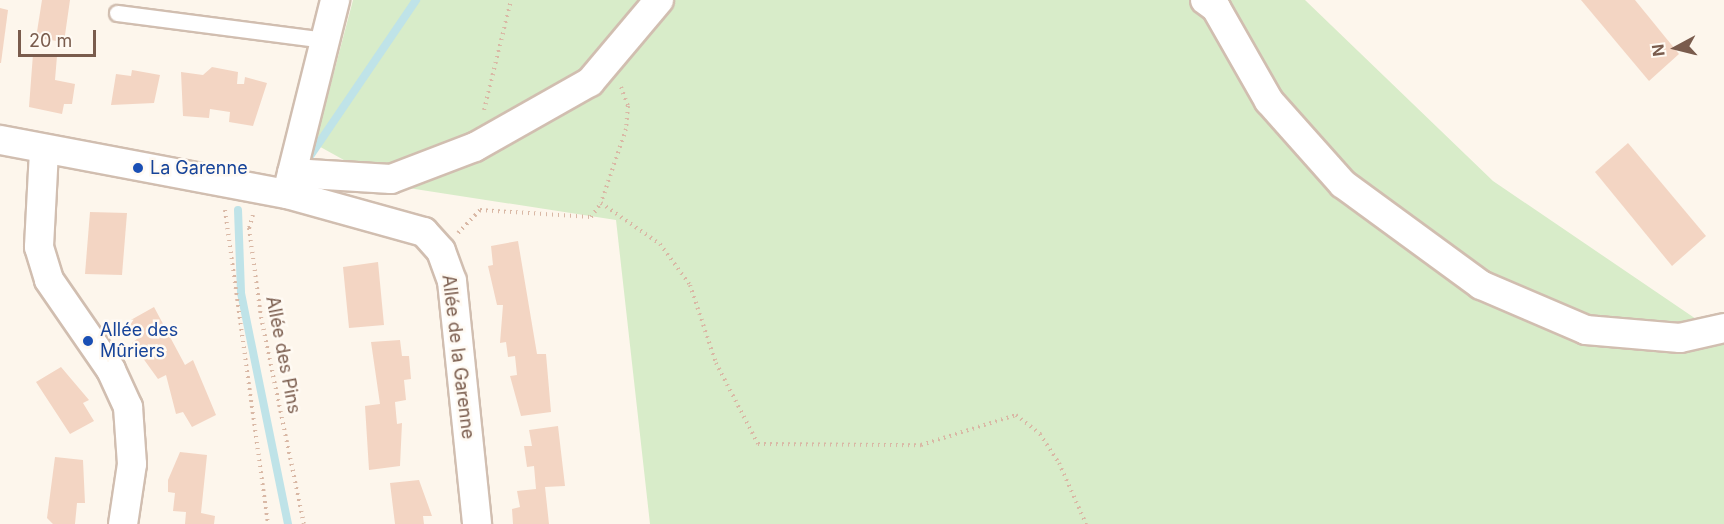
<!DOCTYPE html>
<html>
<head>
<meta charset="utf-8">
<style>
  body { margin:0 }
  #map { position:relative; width:1724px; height:524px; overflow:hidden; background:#fdf6ec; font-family:Inter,sans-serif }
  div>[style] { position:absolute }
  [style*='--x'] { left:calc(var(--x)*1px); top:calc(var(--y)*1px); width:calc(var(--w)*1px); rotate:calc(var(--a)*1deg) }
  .green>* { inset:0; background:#d8ecc9 }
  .stream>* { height:8px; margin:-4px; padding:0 4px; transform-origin:4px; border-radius:4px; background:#bfe3e8 }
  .building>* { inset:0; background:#f3d5c3 }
  .path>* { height:4px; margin-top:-2px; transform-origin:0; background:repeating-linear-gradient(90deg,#d9b8a5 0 1.5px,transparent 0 6px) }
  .roads { filter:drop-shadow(2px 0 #d1beb0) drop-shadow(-2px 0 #d1beb0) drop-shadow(0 2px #d1beb0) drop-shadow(0 -2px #d1beb0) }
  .service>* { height:15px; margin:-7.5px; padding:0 7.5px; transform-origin:7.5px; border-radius:7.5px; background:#fff }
  .minor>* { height:28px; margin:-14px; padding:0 14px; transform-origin:14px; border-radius:14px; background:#fff }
  .dots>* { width:16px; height:16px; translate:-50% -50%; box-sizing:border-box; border:3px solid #fffaf3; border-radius:50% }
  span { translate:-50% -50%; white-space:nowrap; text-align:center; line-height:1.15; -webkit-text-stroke:5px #fffaf3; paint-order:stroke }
  .transit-label { font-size:18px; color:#164399 }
  .left { translate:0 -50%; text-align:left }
  .street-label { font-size:18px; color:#7a5c4d }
  .north { position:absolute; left:1646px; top:18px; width:60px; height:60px; -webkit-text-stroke:4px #fffaf3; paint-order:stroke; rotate:263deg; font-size:16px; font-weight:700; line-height:24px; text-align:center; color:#7a5c4d }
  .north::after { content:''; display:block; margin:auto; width:21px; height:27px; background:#7a5c4d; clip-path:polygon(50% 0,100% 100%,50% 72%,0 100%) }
  .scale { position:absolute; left:18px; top:30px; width:78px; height:27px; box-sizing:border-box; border:3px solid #7a5c4d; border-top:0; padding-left:8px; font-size:18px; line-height:21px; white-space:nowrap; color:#7a5c4d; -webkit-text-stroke:4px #fffaf3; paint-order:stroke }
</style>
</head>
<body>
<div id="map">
  <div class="green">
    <div style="clip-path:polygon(353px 0,1305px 0,1493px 181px,1724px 338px,1724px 524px,650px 524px,616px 220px,389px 185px,315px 144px)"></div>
  </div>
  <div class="stream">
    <div style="--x:306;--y:162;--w:196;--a:-55.8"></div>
    <div style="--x:238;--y:210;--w:83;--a:87.9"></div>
    <div style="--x:241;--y:293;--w:236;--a:78.5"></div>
  </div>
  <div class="building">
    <div style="clip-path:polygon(42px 0,70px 0,64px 42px,36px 38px)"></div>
    <div style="clip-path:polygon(1581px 0,1635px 0,1679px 54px,1649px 81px)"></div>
    <div style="clip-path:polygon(0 8px,8px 10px,1px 63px,0 63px)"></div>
    <div style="clip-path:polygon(33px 54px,57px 56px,55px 80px,75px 84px,72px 104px,64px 104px,62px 114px,29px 107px)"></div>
    <div style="clip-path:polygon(212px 67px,238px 72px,237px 84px,244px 84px,245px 77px,267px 83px,253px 126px,229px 122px,230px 112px,210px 109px,209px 118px,183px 116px,181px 72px,203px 75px)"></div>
    <div style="clip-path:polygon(132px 70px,160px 75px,154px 103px,111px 105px,116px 74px,131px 76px)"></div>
    <div style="clip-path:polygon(1628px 143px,1706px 236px,1672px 266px,1595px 172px)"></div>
    <div style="clip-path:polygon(90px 212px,127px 213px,122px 275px,85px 274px)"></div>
    <div style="clip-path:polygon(518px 241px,537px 354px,546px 354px,551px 412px,521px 416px,510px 376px,517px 375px,515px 356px,508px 357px,506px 342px,500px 343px,503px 305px,497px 305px,488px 266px,493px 265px,491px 246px)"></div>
    <div style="clip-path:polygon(378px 262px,384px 325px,349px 328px,343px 267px)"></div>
    <div style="clip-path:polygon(154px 307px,185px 365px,193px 360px,216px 415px,192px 427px,183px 412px,176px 414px,166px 375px,158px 379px,132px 343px,138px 338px,129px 321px)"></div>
    <div style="clip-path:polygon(400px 340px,402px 356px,409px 356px,411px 379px,404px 380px,406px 400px,395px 402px,397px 424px,402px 423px,400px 466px,369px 470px,365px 406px,380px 404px,371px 342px)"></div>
    <div style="clip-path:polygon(61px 367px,89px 400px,83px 403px,94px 421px,70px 434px,36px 382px)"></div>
    <div style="clip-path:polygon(558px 426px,565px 486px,545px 487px,549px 524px,513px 524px,512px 509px,520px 507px,517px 491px,536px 489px,534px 466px,527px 467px,524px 446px,532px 446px,529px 430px)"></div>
    <div style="clip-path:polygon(180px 452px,207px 455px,201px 513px,215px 516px,214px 524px,185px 524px,186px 512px,173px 511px,175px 493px,168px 492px,168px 480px)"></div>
    <div style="clip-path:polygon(55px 457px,83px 460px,85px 503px,77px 503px,75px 524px,53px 524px,47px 518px)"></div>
    <div style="clip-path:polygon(419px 480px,432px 516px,423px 516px,424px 524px,395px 524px,390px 483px)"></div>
  </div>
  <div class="path">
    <div style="--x:621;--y:87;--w:20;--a:70"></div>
    <div style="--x:628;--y:106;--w:23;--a:95"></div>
    <div style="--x:626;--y:129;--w:78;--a:108.7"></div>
    <div style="--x:601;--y:203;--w:72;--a:34.8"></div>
    <div style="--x:660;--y:244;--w:51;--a:53.8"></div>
    <div style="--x:690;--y:285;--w:82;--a:71.6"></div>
    <div style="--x:716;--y:363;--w:91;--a:62.6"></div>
    <div style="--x:758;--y:444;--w:163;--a:0.4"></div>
    <div style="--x:921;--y:445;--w:100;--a:-17.5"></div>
    <div style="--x:1016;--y:415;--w:31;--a:38"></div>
    <div style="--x:1040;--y:434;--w:35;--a:57"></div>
    <div style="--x:1059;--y:463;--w:67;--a:66.1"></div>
    <div style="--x:484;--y:110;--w:113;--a:-76.2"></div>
    <div style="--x:225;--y:210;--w:317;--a:82.2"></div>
    <div style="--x:253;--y:215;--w:14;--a:107"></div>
    <div style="--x:249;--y:228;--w:90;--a:82.3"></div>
    <div style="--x:261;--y:317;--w:211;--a:78.3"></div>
    <div style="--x:458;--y:233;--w:32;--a:-46"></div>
    <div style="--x:480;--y:210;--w:111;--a:3.6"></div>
    <div style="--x:591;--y:217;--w:17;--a:-54"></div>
  </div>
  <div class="roads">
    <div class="service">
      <div style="--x:117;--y:13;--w:210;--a:7.4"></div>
    </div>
    <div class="minor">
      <div style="--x:1205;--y:0;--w:14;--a:36"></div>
      <div style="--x:1216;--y:8;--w:107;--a:60.3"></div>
      <div style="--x:1269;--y:101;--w:111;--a:48.3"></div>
      <div style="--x:1343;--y:184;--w:171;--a:36.2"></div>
      <div style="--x:1481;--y:285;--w:114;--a:23.2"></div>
      <div style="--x:1586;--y:330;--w:94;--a:4.9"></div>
      <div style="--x:1680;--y:338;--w:45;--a:-12.8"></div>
      <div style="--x:0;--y:140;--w:292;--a:10.7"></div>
      <div style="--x:287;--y:194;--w:142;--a:15.5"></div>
      <div style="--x:424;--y:232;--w:25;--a:48"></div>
      <div style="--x:441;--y:251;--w:32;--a:70"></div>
      <div style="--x:452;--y:281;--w:244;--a:84.1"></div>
      <div style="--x:44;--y:151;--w:96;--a:93"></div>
      <div style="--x:39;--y:247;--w:34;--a:73"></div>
      <div style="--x:49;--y:280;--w:109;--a:55.4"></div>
      <div style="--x:111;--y:370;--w:41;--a:65.3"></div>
      <div style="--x:128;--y:407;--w:57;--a:86"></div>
      <div style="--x:132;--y:464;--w:61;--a:98.5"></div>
      <div style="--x:292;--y:173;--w:99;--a:3.5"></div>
      <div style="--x:391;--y:179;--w:90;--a:-20.9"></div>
      <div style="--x:475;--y:147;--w:132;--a:-29.5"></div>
      <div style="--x:590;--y:82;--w:107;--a:-49.9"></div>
      <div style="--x:288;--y:189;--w:195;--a:-76"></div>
    </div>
  </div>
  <div class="dots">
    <div style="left:138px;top:168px;background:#1a4fb4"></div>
    <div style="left:88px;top:341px;background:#1a4fb4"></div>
  </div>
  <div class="transit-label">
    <span class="left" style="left:150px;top:168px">La Garenne</span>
    <span class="left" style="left:100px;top:341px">Allée des<br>Mûriers</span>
  </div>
  <div class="street-label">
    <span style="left:283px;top:355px;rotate:79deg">Allée des Pins</span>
    <span style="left:458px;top:357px;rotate:83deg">Allée de la Garenne</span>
  </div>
  <div class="north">N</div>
  <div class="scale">20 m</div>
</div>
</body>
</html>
